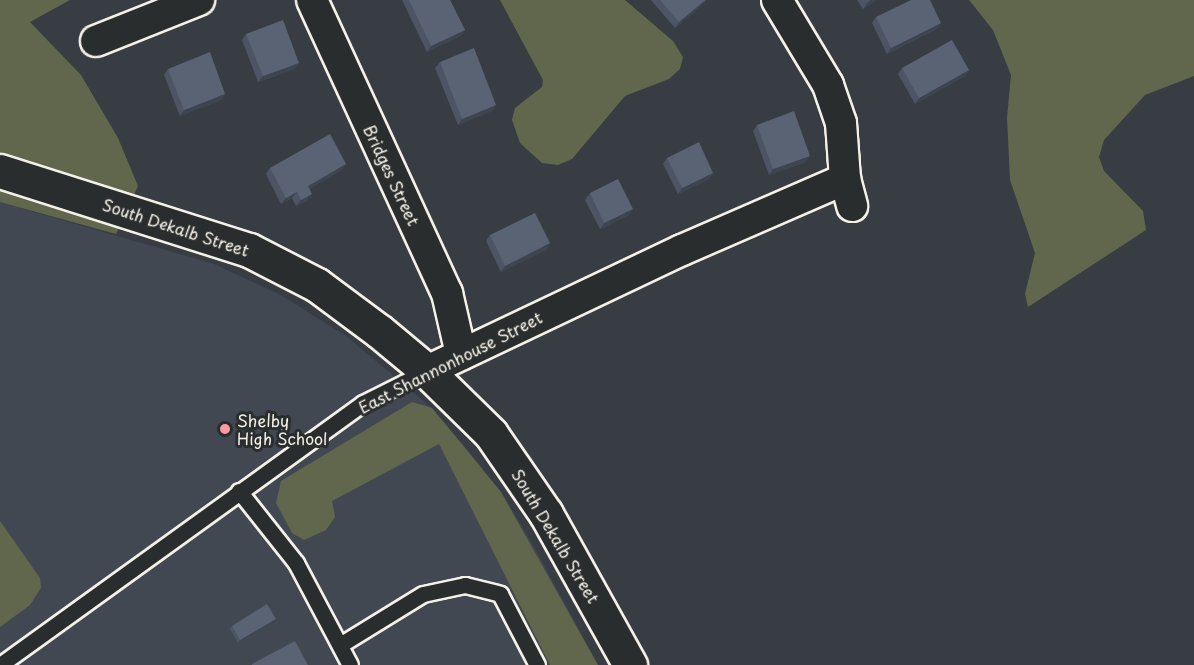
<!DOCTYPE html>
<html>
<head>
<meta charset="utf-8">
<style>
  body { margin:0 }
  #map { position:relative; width:1194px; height:665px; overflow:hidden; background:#383d43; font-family:"Playpen Sans",sans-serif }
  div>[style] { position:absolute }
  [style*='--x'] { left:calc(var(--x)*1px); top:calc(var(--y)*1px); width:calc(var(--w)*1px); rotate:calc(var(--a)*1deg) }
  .built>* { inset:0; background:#424852 }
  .green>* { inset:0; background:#61674d }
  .roads { filter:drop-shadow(2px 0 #f4f1e8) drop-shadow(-2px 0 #f4f1e8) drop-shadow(0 2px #f4f1e8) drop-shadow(0 -2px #f4f1e8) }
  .service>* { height:15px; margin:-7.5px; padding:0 7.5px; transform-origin:7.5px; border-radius:7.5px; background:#2a2d2e }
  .minor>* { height:30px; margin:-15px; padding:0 15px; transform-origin:15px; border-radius:15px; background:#2a2d2e }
  .secondary>* { height:33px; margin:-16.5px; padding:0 16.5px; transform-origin:16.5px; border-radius:16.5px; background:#2a2d2e }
  .wall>* { inset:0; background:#4d5564 }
  .shaded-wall>* { inset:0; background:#3e4551 }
  .building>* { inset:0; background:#596374 }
  .dots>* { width:16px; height:16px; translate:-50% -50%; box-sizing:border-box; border:3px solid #2a2d2e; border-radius:50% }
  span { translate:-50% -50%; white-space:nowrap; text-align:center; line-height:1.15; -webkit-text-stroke:6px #2a2d2e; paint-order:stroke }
  .street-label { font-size:16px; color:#f4f1e8 }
  .poi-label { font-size:16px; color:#f4f1e8 }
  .left { translate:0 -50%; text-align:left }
</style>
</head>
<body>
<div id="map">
  <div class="built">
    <div style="clip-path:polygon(0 202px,214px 264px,279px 294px,346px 336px,432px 408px,468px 450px,501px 492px,533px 545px,598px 665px,0 665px)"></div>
  </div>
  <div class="green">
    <div style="clip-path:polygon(0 0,70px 0,30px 22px,81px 75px,118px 138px,138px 186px,116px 234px,0 202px)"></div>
    <div style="clip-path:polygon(500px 0,625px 0,673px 41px,683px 57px,680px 69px,669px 79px,625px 96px,572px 159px,558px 165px,542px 163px,520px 143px,512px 120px,515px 108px,542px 87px,543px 80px)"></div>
    <div style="clip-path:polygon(969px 0,1194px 0,1194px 76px,1145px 95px,1104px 140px,1099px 157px,1104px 171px,1143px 211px,1146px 230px,1028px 307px,1025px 294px,1035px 253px,1010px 180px,1007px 118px,1011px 75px,993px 30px)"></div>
    <div style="clip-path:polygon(412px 402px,432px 408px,501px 492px,598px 665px,550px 665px,439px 444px,332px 501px,335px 517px,326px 530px,304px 540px,292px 533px,276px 503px,281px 481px)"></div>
    <div style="clip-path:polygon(0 521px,40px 578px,41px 588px,30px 605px,0 627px)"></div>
  </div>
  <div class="roads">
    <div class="service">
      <div style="--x:239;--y:491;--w:92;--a:51.6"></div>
      <div style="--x:296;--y:563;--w:115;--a:62.1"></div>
      <div style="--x:340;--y:645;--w:97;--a:-31.6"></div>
      <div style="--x:423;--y:594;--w:43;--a:-12.1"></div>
      <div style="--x:465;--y:585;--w:36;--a:14"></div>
      <div style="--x:500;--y:594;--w:80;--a:62.5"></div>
      <div style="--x:0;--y:665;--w:448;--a:-35.8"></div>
      <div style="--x:363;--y:403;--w:72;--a:-26.6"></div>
    </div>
    <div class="minor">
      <div style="--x:312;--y:0;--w:323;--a:65.3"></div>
      <div style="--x:447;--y:293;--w:63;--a:77.1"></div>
      <div style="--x:777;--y:0;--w:99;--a:59"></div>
      <div style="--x:828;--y:85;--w:40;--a:71.1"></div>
      <div style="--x:841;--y:123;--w:56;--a:85.9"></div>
      <div style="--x:845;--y:179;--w:28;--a:75"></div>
      <div style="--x:96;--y:41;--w:111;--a:-21.7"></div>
      <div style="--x:427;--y:371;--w:282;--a:-25.4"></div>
      <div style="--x:682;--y:250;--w:178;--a:-23.5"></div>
    </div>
    <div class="secondary">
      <div style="--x:0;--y:171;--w:261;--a:17.6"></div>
      <div style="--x:249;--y:250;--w:76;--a:27.2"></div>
      <div style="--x:317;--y:285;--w:77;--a:36.6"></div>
      <div style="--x:379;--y:331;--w:62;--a:39.8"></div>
      <div style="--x:427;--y:371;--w:90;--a:44.5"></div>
      <div style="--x:491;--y:434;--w:97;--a:55.5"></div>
      <div style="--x:546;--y:514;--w:173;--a:60.9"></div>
    </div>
  </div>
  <div class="wall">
    <div style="clip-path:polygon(402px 0,450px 0,465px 30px,460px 36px,427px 52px)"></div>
    <div style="clip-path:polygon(651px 0,706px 0,702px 5px,675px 28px)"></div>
    <div style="clip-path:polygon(857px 0,876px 0,863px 9px)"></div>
    <div style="clip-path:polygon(876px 17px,941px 23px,937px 29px,887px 54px,872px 23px)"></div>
    <div style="clip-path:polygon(246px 34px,295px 69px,258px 82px,242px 40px)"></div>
    <div style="clip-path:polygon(440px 62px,496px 105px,492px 111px,458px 125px,435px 68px)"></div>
    <div style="clip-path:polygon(902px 68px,969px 70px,965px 76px,915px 104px,898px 74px)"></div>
    <div style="clip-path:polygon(168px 69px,221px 100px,180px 116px,164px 75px)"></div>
    <div style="clip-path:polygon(757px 125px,806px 162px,769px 175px,753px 131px)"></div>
    <div style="clip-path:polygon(667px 158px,709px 179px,678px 194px,663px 164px)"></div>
    <div style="clip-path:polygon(270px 168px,342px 170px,309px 189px,308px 200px,296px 206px,292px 198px,281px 204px,266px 174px)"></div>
    <div style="clip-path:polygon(590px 193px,629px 215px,600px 229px,585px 200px)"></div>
    <div style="clip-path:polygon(490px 235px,550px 243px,546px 250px,501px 272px,486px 241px)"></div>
    <div style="clip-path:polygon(274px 622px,238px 643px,230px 629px,232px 626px)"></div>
  </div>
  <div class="shaded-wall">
    <div style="clip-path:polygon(706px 0,702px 5px,675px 28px,679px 22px)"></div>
    <div style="clip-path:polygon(871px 0,876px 0,863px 9px,867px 3px)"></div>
    <div style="clip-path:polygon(941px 23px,937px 29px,887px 54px,891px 48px)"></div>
    <div style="clip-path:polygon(465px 30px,460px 36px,427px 52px,431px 46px)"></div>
    <div style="clip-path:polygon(299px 63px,295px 69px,258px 82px,263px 76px)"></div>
    <div style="clip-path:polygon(969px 70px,965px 76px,915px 104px,919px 98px)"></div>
    <div style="clip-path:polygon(225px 94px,221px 100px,180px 116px,184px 110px)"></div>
    <div style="clip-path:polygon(496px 105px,492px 111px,458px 125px,462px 119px)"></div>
    <div style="clip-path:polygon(810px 156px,806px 162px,769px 175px,773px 169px)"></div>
    <div style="clip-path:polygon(346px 164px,342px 170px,304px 192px,308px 186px)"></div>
    <div style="clip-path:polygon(713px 173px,709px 179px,678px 194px,682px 188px)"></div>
    <div style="clip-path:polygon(297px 192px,292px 198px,281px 204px,286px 198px)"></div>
    <div style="clip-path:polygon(312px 194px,308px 200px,296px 206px,301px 200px)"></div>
    <div style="clip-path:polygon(633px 209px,629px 215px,600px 229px,604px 223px)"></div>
    <div style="clip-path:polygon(550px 243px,546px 250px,501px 272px,505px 266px)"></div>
    <div style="clip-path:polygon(276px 619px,274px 622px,238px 643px,240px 640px)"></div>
  </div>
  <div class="building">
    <div style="clip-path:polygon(409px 0,450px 0,465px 30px,431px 46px)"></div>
    <div style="clip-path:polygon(660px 0,705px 0,679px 22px)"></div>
    <div style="clip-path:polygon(911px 0,930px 0,941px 23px,891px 48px,876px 17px)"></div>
    <div style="clip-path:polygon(283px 20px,299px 63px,263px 76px,246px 34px)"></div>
    <div style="clip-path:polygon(952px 40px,969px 70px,919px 98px,902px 68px)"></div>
    <div style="clip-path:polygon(474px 48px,496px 105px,462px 119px,440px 62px)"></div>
    <div style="clip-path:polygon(210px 52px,225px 94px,184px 110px,168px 69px)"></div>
    <div style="clip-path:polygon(794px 111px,810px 156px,773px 169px,757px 125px)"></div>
    <div style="clip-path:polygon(330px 134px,346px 164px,308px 186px,312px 194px,301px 200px,297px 192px,286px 198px,270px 168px)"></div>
    <div style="clip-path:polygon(699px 142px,713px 173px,682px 188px,667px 158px)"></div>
    <div style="clip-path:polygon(618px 179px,633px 209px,604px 223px,590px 193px)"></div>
    <div style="clip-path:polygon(535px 213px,550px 243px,505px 266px,490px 235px)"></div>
    <div style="clip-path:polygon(267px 604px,276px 619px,240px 640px,232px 626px)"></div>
    <div style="clip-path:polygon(295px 641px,308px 665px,252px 665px,252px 664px)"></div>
  </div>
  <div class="dots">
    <div style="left:225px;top:429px;background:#ff9aa2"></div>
  </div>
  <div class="street-label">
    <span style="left:392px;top:175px;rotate:65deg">Bridges Street</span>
    <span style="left:176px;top:227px;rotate:18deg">South Dekalb Street</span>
    <span style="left:450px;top:362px;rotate:-27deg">East Shannonhouse Street</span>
    <span style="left:556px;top:536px;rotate:59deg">South Dekalb Street</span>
  </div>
  <div class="poi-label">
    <span class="left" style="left:237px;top:429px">Shelby<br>High School</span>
  </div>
</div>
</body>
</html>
